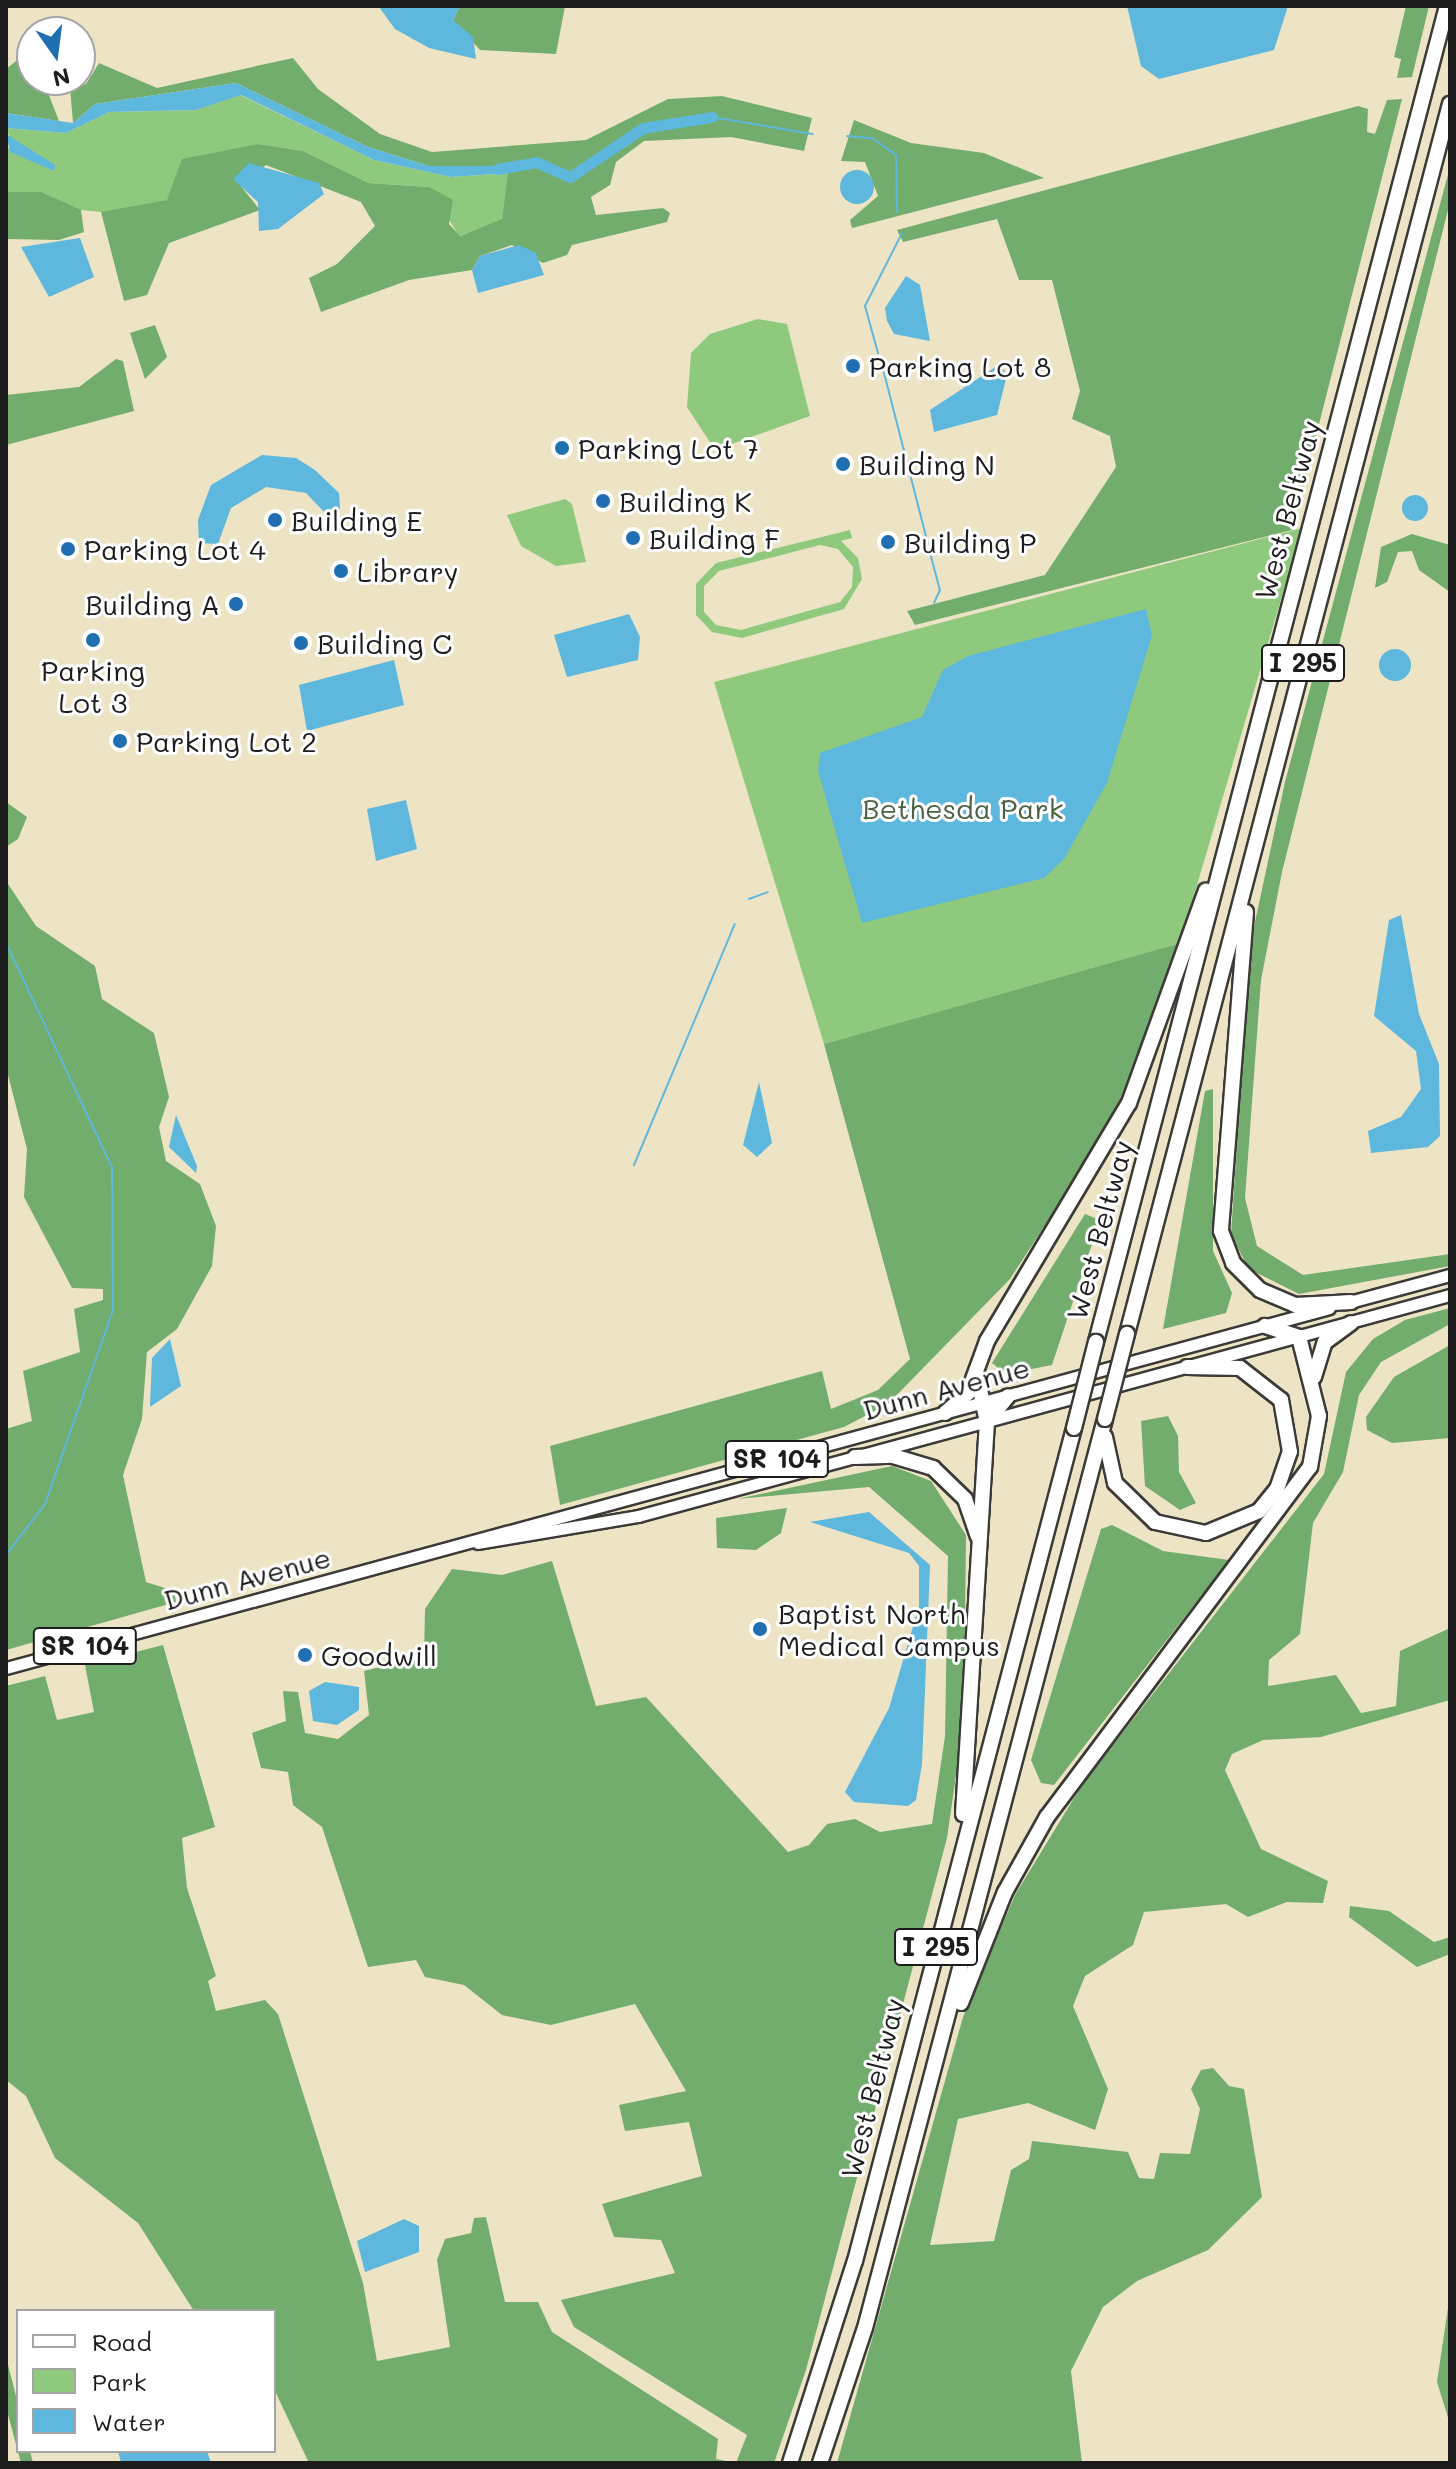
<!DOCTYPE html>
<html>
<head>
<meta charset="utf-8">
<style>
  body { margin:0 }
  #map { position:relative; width:1456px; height:2469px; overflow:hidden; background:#ede4c6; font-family:Mali,sans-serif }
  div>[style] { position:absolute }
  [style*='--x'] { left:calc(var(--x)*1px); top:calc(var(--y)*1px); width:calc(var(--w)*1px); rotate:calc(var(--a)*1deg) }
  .green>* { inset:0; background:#8fc97e }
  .forest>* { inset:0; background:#73ad6d }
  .water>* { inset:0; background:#5eb7dc }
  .round { border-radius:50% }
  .stream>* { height:2px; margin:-1px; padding:0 1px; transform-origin:1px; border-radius:1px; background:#5eb7dc }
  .river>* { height:11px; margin:-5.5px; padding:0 5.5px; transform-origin:5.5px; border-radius:5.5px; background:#5eb7dc }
  .roads { filter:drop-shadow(2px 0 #3b3a36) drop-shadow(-2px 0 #3b3a36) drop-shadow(0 2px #3b3a36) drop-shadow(0 -2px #3b3a36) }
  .primary>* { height:11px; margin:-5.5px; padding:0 5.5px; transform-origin:5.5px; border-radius:5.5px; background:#fff }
  .motorway>* { height:14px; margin:-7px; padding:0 7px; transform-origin:7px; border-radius:7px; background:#fff }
  .bridges { filter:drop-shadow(2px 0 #3b3a36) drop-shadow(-2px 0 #3b3a36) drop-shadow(0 2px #3b3a36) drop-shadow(0 -2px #3b3a36) }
  .motorway-bridge>* { height:14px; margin:-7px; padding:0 7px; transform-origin:7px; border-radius:7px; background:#fff }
  .dots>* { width:22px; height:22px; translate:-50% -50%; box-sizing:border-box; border:4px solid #fff; border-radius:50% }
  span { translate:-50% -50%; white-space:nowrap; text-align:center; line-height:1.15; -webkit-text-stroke:6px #fff; paint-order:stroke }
  .shield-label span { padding:2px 6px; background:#fff; border:2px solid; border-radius:6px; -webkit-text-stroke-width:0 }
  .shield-label { font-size:26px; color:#1c1c1c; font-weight:700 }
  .poi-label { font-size:28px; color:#1c1c1c }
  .left { translate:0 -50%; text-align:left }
  .right { translate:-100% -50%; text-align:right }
  .street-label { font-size:28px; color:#1c1c1c }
  .park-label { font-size:28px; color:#4a6143 }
  .frame { position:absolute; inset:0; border:8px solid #1c1c1c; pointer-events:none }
  .legend { position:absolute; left:16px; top:2309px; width:260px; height:144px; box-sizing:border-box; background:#fff; border:2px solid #a4a4a4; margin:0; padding:10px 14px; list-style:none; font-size:24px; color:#1c1c1c }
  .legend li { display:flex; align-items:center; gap:16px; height:40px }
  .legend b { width:40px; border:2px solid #a4a4a4 }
  .north { position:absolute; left:16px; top:16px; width:80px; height:80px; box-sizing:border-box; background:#fff; border:2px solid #a4a4a4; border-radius:50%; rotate:166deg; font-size:22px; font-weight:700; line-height:32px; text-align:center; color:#1c1c1c }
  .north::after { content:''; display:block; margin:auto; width:28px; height:36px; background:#1f6fb2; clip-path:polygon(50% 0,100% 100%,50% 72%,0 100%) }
</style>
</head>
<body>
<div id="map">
  <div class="green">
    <div style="clip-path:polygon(240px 95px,374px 160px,451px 177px,509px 173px,502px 220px,459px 236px,429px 187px,369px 183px,303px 151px,259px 144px,176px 187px,167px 200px,112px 213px,70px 209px,41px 192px,6px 192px,6px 147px,53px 171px,13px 145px,6px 128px,66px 133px,109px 112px,196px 110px)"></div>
    <div style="clip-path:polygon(758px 319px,787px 324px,810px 416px,715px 450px,687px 407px,691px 353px,710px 334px)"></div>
    <div style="clip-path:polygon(565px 499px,572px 504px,586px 562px,556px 566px,521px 546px,507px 515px)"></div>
    <div style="clip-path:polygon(1302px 528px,1180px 943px,824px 1044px,714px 682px)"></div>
    <div style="clip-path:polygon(evenodd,850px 530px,852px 538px,841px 541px,858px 558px,862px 579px,844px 609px,742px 638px,712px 632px,696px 615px,696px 584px,716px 563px,850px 530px,820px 545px,838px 549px,853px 567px,852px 587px,840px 602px,741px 630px,716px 625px,704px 612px,704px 586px,719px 571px,820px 545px)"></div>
  </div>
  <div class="forest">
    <div style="clip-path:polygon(460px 6px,565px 6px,556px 54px,480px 50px,453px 20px)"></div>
    <div style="clip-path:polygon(1406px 6px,1429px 6px,1412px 77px,1397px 78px,1401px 59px,1394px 57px)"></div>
    <div style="clip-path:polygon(20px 58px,32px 61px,32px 80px,43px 80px,59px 121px,6px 113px,6px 69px)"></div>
    <div style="clip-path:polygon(293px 58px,318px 89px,380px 134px,432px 152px,586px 140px,668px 99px,722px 96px,812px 118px,804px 151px,731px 137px,644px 141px,616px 162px,610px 185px,591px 197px,596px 215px,663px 208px,670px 213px,667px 222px,572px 245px,567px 255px,543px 263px,512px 245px,480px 256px,472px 270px,409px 280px,321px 312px,309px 278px,337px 264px,375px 226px,361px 202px,266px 165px,240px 185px,260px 210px,169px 243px,147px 295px,124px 301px,101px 212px,167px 200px,182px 159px,259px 144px,303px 151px,369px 183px,429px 187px,453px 200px,449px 224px,460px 236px,502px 219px,509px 166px,429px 166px,368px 147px,236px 83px,95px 104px,73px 123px,70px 88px,86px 84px,99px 63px,157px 88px)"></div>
    <div style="clip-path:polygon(1402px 99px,1292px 530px,915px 625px,907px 611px,1045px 575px,1116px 467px,1110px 436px,1072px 419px,1080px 391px,1052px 280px,1019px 280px,997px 219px,903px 242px,897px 230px,1358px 106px,1368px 109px,1367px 132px,1375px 134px,1387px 100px)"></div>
    <div style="clip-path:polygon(854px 120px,911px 143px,984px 153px,1044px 178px,852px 228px,850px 220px,878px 196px,865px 162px,841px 161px)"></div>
    <div style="clip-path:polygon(1450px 167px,1450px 202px,1282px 872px,1261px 980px,1245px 1198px,1257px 1246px,1303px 1275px,1450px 1254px,1450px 1266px,1299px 1294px,1249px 1269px,1231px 1235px,1249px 950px,1285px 782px)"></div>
    <div style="clip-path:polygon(6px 192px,41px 192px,81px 210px,84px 232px,59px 240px,6px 239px)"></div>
    <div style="clip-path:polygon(155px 325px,167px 357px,145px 379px,130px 333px)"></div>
    <div style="clip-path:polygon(116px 359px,123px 361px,134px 411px,6px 445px,6px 395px,79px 387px)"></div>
    <div style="clip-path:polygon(1412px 534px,1450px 545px,1450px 592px,1419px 570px,1412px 551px,1398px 552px,1387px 582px,1375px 588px,1381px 547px)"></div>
    <div style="clip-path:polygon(6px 802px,27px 817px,18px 839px,6px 847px)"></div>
    <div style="clip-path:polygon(6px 881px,36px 926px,95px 966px,102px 999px,154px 1033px,169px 1097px,159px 1127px,166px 1161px,200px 1184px,216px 1226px,212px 1266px,177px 1329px,147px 1352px,142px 1419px,123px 1475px,146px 1582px,174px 1591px,176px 1602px,6px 1650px,6px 1429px,32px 1421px,23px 1371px,80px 1352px,74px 1309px,103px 1300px,103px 1289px,72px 1288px,24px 1197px,27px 1149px,6px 1067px)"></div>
    <div style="clip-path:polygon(1180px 943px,1137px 1066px,1090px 1156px,1010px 1279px,888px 1404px,844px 1427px,560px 1505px,550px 1446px,822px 1371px,831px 1409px,878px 1390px,910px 1359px,824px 1044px)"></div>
    <div style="clip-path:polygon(1213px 1089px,1213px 1251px,1232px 1293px,1226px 1313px,1163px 1329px,1205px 1091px)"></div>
    <div style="clip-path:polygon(1085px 1214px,1100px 1220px,1052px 1365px,1006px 1374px,992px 1363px)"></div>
    <div style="clip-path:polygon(1450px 1308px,1450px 1324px,1381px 1362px,1359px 1395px,1343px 1472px,1313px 1523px,1300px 1634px,1269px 1660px,1268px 1686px,1336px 1675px,1361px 1713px,1396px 1706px,1400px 1651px,1450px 1628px,1450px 1700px,1321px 1737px,1263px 1740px,1232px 1754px,1225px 1770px,1261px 1849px,1328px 1881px,1323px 1903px,1287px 1902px,1248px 1917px,1226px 1904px,1144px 1912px,1133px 1945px,1085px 1976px,1073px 2006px,1108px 2089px,1095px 2130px,1028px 2103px,958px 2119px,930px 2245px,994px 2241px,1011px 2170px,1029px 2159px,1032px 2141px,1128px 2152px,1139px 2178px,1154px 2179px,1160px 2153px,1190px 2154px,1200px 2109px,1191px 2089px,1201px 2070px,1213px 2068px,1229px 2086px,1244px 2089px,1262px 2197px,1208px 2250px,1137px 2281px,1103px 2307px,1071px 2371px,1082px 2463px,837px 2463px,963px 2017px,1015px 1895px,1082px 1785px,1324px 1474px,1346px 1372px,1373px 1339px,1405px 1320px)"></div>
    <div style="clip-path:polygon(1450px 1345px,1450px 1438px,1392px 1443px,1367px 1430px,1366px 1417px,1394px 1377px)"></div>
    <div style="clip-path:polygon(1168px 1416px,1178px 1436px,1179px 1472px,1196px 1503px,1180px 1510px,1145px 1486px,1141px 1421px)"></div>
    <div style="clip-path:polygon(892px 1466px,931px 1481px,966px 1535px,964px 1720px,947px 1838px,806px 2370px,774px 2463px,309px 2463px,274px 2389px,274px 2311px,194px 2311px,138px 2223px,55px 2158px,26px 2096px,6px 2080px,6px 1686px,45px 1676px,57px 1720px,94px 1712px,85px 1665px,163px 1645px,215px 1827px,182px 1838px,187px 1888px,216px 1976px,208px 1981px,216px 2011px,265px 2000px,278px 2014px,363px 2283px,377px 2361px,450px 2347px,437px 2260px,445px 2239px,471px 2233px,474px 2218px,486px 2217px,505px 2302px,538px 2302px,552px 2332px,718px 2439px,716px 2459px,736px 2463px,747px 2435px,574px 2327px,561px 2300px,675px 2273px,661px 2240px,614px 2237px,602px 2204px,702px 2176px,689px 2122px,625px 2131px,619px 2105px,686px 2091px,635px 2004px,551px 2025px,502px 2015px,464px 1985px,425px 1977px,416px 1960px,368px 1967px,322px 1827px,293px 1805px,288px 1772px,261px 1768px,252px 1733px,286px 1721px,283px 1691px,298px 1692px,305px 1733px,338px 1739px,369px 1715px,364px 1671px,424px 1656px,425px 1609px,452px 1569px,502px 1575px,552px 1561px,596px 1706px,646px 1697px,788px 1852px,809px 1845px,827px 1824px,855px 1819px,880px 1832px,932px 1824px,945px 1736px,948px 1556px,869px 1487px,737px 1499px)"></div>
    <div style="clip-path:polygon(787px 1508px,781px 1533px,756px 1550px,717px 1548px,716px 1518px)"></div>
    <div style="clip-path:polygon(1112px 1525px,1163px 1551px,1229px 1560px,1054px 1785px,1041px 1783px,1031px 1760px,1101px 1529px)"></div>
    <div style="clip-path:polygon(1350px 1906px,1389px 1911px,1434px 1942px,1450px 1937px,1450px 1954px,1417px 1967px,1349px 1917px)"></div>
    <div style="clip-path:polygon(1448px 2308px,1450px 2308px,1450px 2424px,1437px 2382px)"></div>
    <div style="clip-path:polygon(6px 2357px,18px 2404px,18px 2451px,30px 2451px,33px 2463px,21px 2463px,6px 2407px)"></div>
  </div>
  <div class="water">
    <div style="clip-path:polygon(460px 6px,453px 20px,473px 37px,476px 59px,429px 48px,395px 29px,379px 7px)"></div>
    <div style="clip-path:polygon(1127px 6px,1288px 6px,1274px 50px,1159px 79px,1141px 66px)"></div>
    <div style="clip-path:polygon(236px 83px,368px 147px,429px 166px,509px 166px,509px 173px,451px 177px,374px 160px,241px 95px,196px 110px,109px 112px,66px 133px,6px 128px,6px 113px,73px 123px,95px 104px)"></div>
    <div style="clip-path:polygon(6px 134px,55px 165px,54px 171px,10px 152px)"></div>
    <div style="clip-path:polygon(249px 163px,319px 183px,324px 194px,278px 229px,259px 231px,258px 202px,233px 179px)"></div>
    <div class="round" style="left:840px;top:170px;width:34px;height:34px"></div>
    <div style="clip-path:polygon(80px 238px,94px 277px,49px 297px,21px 247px)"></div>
    <div style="clip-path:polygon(519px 245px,536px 253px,544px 275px,478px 293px,472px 270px,480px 256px)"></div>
    <div style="clip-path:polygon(906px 276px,920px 285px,930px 341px,894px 334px,887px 321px,885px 308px)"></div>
    <div style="clip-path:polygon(1000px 364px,1007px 375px,997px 415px,934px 432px,930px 410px)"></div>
    <div style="clip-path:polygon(262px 455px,296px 458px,315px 470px,339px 493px,340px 509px,327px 515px,306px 493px,266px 487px,231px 508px,218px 544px,199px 543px,198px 520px,211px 485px)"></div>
    <div class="round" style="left:1402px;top:495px;width:26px;height:26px"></div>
    <div style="clip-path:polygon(1146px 609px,1152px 635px,1107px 783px,1064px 859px,1044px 878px,862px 923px,818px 771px,820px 753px,922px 717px,943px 670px,968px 656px)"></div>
    <div style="clip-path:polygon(629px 614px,640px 637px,638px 660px,567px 677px,554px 635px)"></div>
    <div class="round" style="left:1379px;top:649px;width:32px;height:32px"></div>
    <div style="clip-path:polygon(394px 660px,404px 705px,307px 731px,299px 685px)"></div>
    <div style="clip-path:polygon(406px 800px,417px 849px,376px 861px,367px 809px)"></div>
    <div style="clip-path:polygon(1401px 915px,1419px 1014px,1439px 1064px,1440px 1136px,1428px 1147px,1371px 1153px,1368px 1131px,1401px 1117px,1421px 1089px,1416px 1051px,1374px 1016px,1389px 920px)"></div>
    <div style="clip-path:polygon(759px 1082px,772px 1143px,757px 1157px,743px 1145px)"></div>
    <div style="clip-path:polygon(176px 1115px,197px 1166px,196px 1173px,169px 1147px)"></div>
    <div style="clip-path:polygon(170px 1339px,181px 1386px,150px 1407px,152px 1358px)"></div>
    <div style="clip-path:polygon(869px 1512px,930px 1565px,922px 1764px,916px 1800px,908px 1806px,854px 1802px,845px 1792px,889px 1708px,919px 1606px,919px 1566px,909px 1553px,810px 1522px)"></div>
    <div style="clip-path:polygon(325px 1682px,359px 1687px,359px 1710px,337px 1725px,313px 1721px,309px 1691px)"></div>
    <div style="clip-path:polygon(404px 2219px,419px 2226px,419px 2252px,365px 2272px,357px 2241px)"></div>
    <div style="clip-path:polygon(118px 2451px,207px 2451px,211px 2463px,121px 2463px)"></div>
  </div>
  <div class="stream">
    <div style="--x:712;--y:117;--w:102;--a:9.6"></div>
    <div style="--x:847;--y:136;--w:25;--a:5"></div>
    <div style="--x:872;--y:138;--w:29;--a:35"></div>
    <div style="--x:896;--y:155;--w:57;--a:89"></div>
    <div style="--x:878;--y:353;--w:49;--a:-105.5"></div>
    <div style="--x:865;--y:306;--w:82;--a:-63.1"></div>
    <div style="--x:882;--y:365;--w:185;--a:75.6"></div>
    <div style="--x:930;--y:553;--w:38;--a:75"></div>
    <div style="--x:940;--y:590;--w:14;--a:115"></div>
    <div style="--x:749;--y:899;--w:20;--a:-20"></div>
    <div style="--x:6;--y:943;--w:248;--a:64.7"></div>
    <div style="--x:112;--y:1167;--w:143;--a:89.6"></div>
    <div style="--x:113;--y:1310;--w:206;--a:109.3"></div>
    <div style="--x:45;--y:1504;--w:64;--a:127.4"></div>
    <div style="--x:634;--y:1165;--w:261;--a:-67.3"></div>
  </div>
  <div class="river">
    <div style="--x:497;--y:169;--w:40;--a:-10"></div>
    <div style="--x:536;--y:162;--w:37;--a:24"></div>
    <div style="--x:570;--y:177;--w:88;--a:-33.9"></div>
    <div style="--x:643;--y:128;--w:70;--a:-9.1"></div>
  </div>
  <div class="roads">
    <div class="primary">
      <div style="--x:1346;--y:1303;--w:108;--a:-15.1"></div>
      <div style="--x:478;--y:1543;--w:162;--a:-9.6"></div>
      <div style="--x:638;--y:1516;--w:842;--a:-15.23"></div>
      <div style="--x:6;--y:1668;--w:1371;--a:-15.22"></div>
    </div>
    <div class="motorway">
      <div style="--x:1246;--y:912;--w:320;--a:94.5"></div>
      <div style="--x:1221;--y:1231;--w:34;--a:69"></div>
      <div style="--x:1233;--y:1263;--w:38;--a:45"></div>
      <div style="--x:1260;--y:1290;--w:38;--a:23"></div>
      <div style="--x:1295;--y:1305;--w:56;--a:-3.1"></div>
      <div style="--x:1127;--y:1334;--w:1272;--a:-75.29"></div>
      <div style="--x:1096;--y:1342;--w:1381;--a:-75.28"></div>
      <div style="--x:977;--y:1376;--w:47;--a:77.7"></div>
      <div style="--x:1314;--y:1377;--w:37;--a:-73"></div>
      <div style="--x:1325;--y:1342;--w:32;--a:-36"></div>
      <div style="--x:945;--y:1413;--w:30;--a:-41"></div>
      <div style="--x:968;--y:1393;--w:55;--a:-69.9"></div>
      <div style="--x:987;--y:1341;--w:277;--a:-59.2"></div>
      <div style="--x:1129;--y:1103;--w:226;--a:-70.1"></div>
      <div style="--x:1105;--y:1437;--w:47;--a:77.7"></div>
      <div style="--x:1115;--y:1483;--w:56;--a:44.3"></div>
      <div style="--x:1155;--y:1522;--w:52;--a:12.2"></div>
      <div style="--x:1206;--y:1533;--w:57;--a:-22.5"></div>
      <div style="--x:1259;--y:1511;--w:28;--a:-51"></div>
      <div style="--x:1277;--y:1489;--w:39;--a:-71"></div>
      <div style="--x:1290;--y:1452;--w:53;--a:-99.8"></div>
      <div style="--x:1281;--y:1400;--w:52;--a:-142"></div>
      <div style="--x:1240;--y:1368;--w:53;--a:-178.9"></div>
      <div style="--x:855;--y:1457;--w:38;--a:-2"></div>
      <div style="--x:893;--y:1456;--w:42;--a:16.7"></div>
      <div style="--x:933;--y:1468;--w:45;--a:44.1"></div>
      <div style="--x:965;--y:1499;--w:39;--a:71"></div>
      <div style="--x:963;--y:1814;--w:393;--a:-86.5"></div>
      <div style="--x:987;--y:1422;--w:33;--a:-51"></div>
      <div style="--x:961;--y:2003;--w:119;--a:-68.4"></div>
      <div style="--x:1005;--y:1892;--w:86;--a:-60.8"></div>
      <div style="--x:1047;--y:1817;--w:438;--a:-53.1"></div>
      <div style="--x:1310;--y:1467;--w:52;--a:-80"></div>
      <div style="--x:1319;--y:1416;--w:81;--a:-104.2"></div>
      <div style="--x:1299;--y:1337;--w:36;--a:-162"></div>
      <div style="--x:790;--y:2463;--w:212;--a:-72.2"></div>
      <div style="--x:855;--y:2261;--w:861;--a:-75.27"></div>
      <div style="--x:820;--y:2463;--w:142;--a:-71.6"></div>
      <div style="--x:865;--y:2328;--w:940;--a:-75.21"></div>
    </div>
  </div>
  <div class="bridges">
    <div class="motorway-bridge">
      <div style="--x:1105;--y:1419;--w:88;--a:-75.5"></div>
      <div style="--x:1074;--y:1428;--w:89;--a:-75.7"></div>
    </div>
  </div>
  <div class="dots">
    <div style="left:853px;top:366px;background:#1f6fb2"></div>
    <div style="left:562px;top:448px;background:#1f6fb2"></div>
    <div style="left:843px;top:464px;background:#1f6fb2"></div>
    <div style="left:603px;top:501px;background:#1f6fb2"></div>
    <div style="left:275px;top:520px;background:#1f6fb2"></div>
    <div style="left:633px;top:538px;background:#1f6fb2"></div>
    <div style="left:888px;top:542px;background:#1f6fb2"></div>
    <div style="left:68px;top:549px;background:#1f6fb2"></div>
    <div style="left:341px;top:571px;background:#1f6fb2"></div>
    <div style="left:236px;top:604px;background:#1f6fb2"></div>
    <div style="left:93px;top:640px;background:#1f6fb2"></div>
    <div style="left:301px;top:643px;background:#1f6fb2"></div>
    <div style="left:120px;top:741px;background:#1f6fb2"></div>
    <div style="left:760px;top:1629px;background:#1f6fb2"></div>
    <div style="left:305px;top:1655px;background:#1f6fb2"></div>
  </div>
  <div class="shield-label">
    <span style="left:1303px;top:663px">I 295</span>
    <span style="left:777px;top:1459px">SR 104</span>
    <span style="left:85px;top:1646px">SR 104</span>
    <span style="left:936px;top:1947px">I 295</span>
  </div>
  <div class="poi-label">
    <span class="left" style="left:869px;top:366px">Parking Lot 8</span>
    <span class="left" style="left:578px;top:448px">Parking Lot 7</span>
    <span class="left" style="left:859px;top:464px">Building N</span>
    <span class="left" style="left:619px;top:501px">Building K</span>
    <span class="left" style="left:291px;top:520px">Building E</span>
    <span class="left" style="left:649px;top:538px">Building F</span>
    <span class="left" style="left:904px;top:542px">Building P</span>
    <span class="left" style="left:84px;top:549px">Parking Lot 4</span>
    <span class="left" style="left:357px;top:571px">Library</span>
    <span class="right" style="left:220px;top:604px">Building A</span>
    <span class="left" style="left:317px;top:643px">Building C</span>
    <span style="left:93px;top:686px">Parking<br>Lot 3</span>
    <span class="left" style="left:136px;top:741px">Parking Lot 2</span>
    <span class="left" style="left:778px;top:1629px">Baptist North<br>Medical Campus</span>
    <span class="left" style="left:321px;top:1655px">Goodwill</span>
  </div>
  <div class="street-label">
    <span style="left:1287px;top:510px;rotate:-75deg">West Beltway</span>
    <span style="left:1099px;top:1230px;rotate:-75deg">West Beltway</span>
    <span style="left:946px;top:1388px;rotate:-15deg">Dunn Avenue</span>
    <span style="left:247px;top:1578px;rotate:-15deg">Dunn Avenue</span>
    <span style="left:872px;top:2088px;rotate:-76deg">West Beltway</span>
  </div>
  <div class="park-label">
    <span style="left:963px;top:808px">Bethesda Park</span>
  </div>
  <div class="frame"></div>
  <ul class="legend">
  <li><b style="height:10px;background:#fff"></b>Road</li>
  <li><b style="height:22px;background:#8fc97e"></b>Park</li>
  <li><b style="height:22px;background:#5eb7dc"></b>Water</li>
  </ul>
  <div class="north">N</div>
</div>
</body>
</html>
